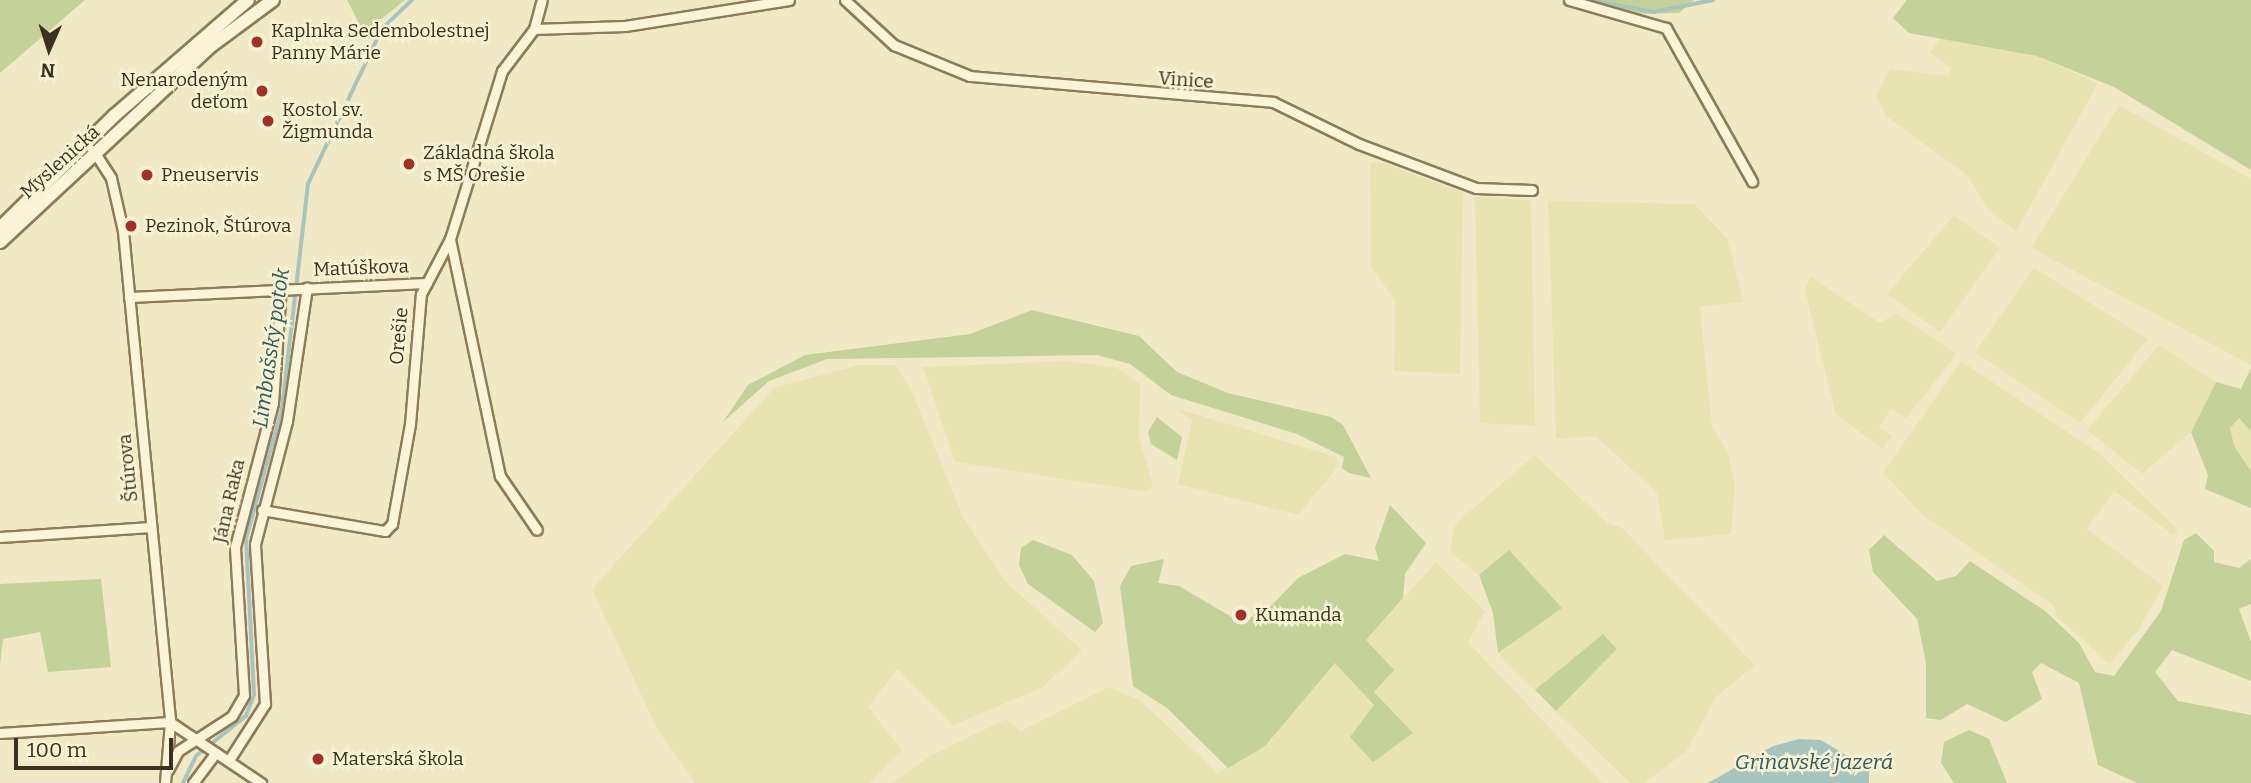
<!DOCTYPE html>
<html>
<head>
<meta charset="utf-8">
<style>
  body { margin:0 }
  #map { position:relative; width:2251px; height:783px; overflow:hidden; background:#f1e9c5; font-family:Bitter,serif }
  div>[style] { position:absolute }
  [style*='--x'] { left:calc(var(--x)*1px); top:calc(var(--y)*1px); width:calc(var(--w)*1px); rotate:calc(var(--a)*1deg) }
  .farmland>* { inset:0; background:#e8e4b2 }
  .green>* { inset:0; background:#c4d198 }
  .water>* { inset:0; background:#a7c4bf }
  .stream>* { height:3.5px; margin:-1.75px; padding:0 1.75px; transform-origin:1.75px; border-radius:1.75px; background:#a7c4bf }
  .roads { filter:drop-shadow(2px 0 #8e7b59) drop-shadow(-2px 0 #8e7b59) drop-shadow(0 2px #8e7b59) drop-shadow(0 -2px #8e7b59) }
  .street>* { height:9px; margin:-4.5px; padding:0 4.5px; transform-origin:4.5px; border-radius:4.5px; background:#fbf4d9 }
  .secondary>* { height:12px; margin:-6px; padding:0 6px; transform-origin:6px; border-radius:6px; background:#fbf4d9 }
  .dots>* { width:19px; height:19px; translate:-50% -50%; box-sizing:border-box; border:4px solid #f8f2d5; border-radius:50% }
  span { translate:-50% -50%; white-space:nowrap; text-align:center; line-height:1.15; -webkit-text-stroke:5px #f8f2d5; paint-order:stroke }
  .poi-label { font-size:19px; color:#3d301e }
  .left { translate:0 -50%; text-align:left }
  .right { translate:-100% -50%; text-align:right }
  .street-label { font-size:19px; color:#3d301e }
  .water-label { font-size:21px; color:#2c5c5e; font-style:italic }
  .north { position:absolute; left:14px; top:14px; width:70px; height:70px; -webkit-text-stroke:5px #f8f2d5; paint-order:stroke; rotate:183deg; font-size:19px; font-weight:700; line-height:28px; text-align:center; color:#3d301e }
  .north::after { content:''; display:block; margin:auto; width:24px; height:32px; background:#3d301e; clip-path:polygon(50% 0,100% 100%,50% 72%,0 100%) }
  .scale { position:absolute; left:14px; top:738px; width:159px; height:32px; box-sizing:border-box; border:4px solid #3d301e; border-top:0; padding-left:9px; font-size:21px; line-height:24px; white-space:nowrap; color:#3d301e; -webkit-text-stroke:5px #f8f2d5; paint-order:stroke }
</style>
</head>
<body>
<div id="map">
  <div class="farmland">
    <div style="clip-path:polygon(1944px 35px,2037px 56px,2098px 83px,2016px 232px,1986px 207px,1969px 177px,1886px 116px,1876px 95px,1890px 69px,1948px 76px,1951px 68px,1930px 52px)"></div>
    <div style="clip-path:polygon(2119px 105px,2251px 179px,2251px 365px,2031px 248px)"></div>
    <div style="clip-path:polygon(1380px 162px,1463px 193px,1460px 374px,1394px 371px,1395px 300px,1371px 267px,1370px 163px)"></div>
    <div style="clip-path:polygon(1475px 197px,1531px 200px,1535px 426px,1480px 423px)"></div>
    <div style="clip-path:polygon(1548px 201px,1694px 204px,1727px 238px,1744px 302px,1700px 307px,1712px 426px,1728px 452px,1735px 484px,1731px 534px,1665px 540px,1657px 493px,1596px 436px,1556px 439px)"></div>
    <div style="clip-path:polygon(1954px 215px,2000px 248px,1940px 332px,1887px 294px)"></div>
    <div style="clip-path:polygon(2034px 268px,2148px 339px,2080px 423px,1975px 352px)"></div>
    <div style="clip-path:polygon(1810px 276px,1880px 323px,1896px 313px,1957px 354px,1906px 418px,1891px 409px,1879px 427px,1892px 436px,1883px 449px,1836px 415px,1805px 290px)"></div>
    <div style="clip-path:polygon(2159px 345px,2216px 382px,2191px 432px,2142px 474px,2087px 430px)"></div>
    <div style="clip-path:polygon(1068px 361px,1117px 368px,1140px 384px,1139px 437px,1153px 486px,1147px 492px,955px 462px,923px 367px)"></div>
    <div style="clip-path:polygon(1961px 361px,2099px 453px,2178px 530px,2173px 535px,2114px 491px,2087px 529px,2163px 586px,2139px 629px,2110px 664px,2056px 616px,2054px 606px,1923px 515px,1883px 473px)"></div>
    <div style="clip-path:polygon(858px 365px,895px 365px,910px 387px,963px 517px,1006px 582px,1082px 650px,1042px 688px,953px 725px,897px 669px,868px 707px,902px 751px,870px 783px,695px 783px,657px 729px,592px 589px,774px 388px)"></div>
    <div style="clip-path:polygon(1176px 408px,1336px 457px,1339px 465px,1298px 515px,1178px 484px,1192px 421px)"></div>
    <div style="clip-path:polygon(2239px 417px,2251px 431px,2251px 471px,2233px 446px,2230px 428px)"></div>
    <div style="clip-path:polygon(1535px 455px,1607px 523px,1622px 528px,1755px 665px,1716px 697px,1686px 752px,1644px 783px,1630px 783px,1556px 711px,1617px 649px,1603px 634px,1535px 690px,1498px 653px,1561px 607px,1509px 551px,1479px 575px,1450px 552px,1455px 524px)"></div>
    <div style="clip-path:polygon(1436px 562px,1485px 611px,1468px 642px,1602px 783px,892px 783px,930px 756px,1006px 719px,1021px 731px,1109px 687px,1141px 701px,1217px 773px,1265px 746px,1335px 663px,1375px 705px,1359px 724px,1373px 762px,1392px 743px,1374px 691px,1366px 640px)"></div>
  </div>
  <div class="green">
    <div style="clip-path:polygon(0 0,85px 0,0 73px)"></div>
    <div style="clip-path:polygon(347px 0,405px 0,364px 33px)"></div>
    <div style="clip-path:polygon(1593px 0,1694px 0,1679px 13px,1629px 14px)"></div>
    <div style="clip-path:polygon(1907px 0,2251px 0,2251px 170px,2114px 87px,2037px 56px,1909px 33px,1893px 18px)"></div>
    <div style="clip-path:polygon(1032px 310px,1139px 336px,1177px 372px,1228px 393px,1331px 417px,1343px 425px,1371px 478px,1349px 473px,1342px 468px,1344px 457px,1297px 434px,1171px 395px,1130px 364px,1097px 355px,827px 359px,769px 381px,723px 422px,748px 385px,805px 355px,970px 334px)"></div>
    <div style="clip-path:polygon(2251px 368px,2251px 431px,2239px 418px,2230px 428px,2234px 446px,2251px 471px,2251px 508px,2205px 489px,2208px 475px,2191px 432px,2216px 382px,2241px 389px)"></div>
    <div style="clip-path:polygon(1157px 417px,1182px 437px,1177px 460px,1151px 444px,1148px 432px)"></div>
    <div style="clip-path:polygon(1390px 505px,1426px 543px,1405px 574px,1403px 598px,1366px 640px,1394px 670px,1374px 692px,1413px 733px,1373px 762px,1350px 737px,1374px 705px,1335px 663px,1265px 746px,1228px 768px,1167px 708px,1133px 686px,1120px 586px,1131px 566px,1164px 559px,1158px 583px,1179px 586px,1240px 622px,1268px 609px,1298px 578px,1345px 554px,1379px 561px,1375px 548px)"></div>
    <div style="clip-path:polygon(2196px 533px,2214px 551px,2214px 562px,2239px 568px,2251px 559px,2251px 604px,2239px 609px,2251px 642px,2251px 681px,2172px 650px,2155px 672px,2178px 701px,2251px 715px,2251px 783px,2137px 783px,2098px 765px,2079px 683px,2041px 663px,2032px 672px,2042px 699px,2006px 722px,1967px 704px,1941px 720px,1926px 718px,1926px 663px,1917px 619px,1873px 572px,1869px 550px,1884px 535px,1937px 581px,1956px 576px,1970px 561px,2045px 611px,2079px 643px,2095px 672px,2114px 676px,2161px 611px,2184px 540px)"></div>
    <div style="clip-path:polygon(1033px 540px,1072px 555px,1094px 581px,1103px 623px,1095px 632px,1028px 584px,1019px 565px,1021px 548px)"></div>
    <div style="clip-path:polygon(1509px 550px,1562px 608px,1498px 653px,1493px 613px,1479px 575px)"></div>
    <div style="clip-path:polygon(101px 579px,111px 667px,48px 672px,40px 632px,3px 639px,0 665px,0 584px)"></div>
    <div style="clip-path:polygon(1603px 634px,1617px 649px,1556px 711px,1535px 690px)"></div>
    <div style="clip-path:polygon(1969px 730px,1989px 739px,2007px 783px,1954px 783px,1941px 763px,1944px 742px)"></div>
  </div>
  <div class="water">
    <div style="clip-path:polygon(1799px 739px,1821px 740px,1869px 769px,1869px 783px,1708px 783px,1773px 746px)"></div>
  </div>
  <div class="stream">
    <div style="--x:1590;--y:0;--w:65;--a:10.6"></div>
    <div style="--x:1654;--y:12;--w:60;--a:-11.5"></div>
    <div style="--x:183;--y:783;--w:30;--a:-64"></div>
    <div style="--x:196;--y:756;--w:64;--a:-38.7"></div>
    <div style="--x:246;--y:716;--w:22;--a:-69"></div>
    <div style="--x:254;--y:695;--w:156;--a:-92.9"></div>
    <div style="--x:246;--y:539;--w:135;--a:-74.5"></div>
    <div style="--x:282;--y:409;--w:226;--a:-83.4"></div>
    <div style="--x:308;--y:184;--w:172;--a:-64.5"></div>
    <div style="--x:382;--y:29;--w:42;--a:-44"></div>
  </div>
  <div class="roads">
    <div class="street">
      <div style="--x:845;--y:0;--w:67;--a:42.6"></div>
      <div style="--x:894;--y:45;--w:82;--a:22.2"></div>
      <div style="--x:970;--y:76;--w:304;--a:4.9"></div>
      <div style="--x:1273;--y:102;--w:96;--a:26"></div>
      <div style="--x:1359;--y:144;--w:125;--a:20.6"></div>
      <div style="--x:1476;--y:188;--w:56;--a:2"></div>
      <div style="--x:1569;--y:0;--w:101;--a:16.1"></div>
      <div style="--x:1666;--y:28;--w:176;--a:60.7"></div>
      <div style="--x:534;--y:29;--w:91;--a:-1.9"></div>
      <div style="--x:625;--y:26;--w:166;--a:-9"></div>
      <div style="--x:93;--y:150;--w:33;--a:57"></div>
      <div style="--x:111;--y:178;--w:54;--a:77.2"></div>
      <div style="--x:123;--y:231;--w:493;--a:84.5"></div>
      <div style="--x:170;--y:722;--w:61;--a:94.7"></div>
      <div style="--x:450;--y:239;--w:242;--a:78.1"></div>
      <div style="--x:500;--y:476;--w:65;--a:55.6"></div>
      <div style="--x:129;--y:297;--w:298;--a:-2.7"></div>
      <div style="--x:262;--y:510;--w:125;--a:9.7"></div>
      <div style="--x:385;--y:531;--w:10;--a:-45"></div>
      <div style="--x:392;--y:524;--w:102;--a:-79.8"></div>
      <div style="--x:410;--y:424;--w:130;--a:-85.2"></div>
      <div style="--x:421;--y:294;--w:62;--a:-62.2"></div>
      <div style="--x:450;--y:239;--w:176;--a:-72.8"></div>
      <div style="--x:502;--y:71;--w:53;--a:-52.7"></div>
      <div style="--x:534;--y:29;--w:30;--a:-75"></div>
      <div style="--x:0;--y:537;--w:151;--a:-3.8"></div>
      <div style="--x:170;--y:722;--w:110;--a:33.8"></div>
      <div style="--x:0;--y:733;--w:170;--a:-3.7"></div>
      <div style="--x:229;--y:760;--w:67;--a:-57.3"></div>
      <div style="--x:265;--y:704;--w:160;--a:-93.6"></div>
      <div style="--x:255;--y:544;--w:127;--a:-75.4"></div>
      <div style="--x:287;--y:421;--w:135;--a:-81.5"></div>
      <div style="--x:168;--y:770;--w:21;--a:-62"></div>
      <div style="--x:178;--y:751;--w:64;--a:-32.9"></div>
      <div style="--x:232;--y:716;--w:24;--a:-60"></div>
      <div style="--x:244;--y:695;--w:148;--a:-93.5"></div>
      <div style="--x:235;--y:547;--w:149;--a:-75.2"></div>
      <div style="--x:273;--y:403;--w:116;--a:-86.1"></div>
      <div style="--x:193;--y:783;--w:35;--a:-53"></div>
    </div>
    <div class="secondary">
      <div style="--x:0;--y:228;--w:160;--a:-44.5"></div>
      <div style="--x:114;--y:116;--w:177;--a:-40.9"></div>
      <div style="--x:0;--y:242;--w:288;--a:-42.9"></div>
      <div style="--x:211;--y:46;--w:77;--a:-36.6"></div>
    </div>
  </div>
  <div class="dots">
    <div style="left:257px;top:42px;background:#a13125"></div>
    <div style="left:262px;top:91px;background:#a13125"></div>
    <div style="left:268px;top:121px;background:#a13125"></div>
    <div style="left:409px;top:164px;background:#a13125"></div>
    <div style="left:147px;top:175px;background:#a13125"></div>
    <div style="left:131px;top:226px;background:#a13125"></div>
    <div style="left:1241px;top:615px;background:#a13125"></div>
    <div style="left:318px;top:759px;background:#a13125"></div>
  </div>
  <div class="poi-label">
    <span class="left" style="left:271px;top:42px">Kaplnka Sedembolestnej<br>Panny Márie</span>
    <span class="right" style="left:248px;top:91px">Nenarodeným<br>deťom</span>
    <span class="left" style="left:282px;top:121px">Kostol sv.<br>Žigmunda</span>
    <span class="left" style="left:423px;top:164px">Základná škola<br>s MŠ Orešie</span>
    <span class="left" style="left:161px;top:175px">Pneuservis</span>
    <span class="left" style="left:145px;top:226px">Pezinok, Štúrova</span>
    <span class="left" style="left:1255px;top:615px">Kumanda</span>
    <span class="left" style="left:332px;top:759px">Materská škola</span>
  </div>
  <div class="street-label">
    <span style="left:1186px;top:80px;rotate:4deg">Vinice</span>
    <span style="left:60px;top:162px;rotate:-42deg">Myslenická</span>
    <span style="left:361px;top:268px;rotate:-2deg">Matúškova</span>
    <span style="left:399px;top:336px;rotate:-85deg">Orešie</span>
    <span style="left:128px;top:468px;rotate:-96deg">Štúrova</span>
    <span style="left:229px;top:501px;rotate:-77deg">Jána Raka</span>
  </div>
  <div class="water-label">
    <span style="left:271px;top:348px;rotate:-82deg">Limbašský potok</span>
    <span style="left:1814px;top:762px">Grinavské jazerá</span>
  </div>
  <div class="north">N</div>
  <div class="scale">100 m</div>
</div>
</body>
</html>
